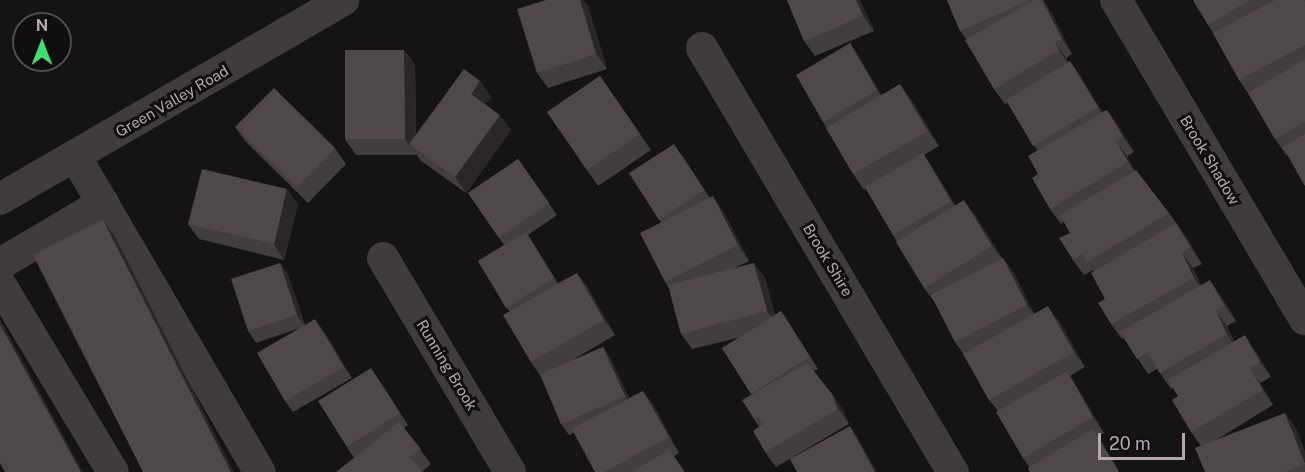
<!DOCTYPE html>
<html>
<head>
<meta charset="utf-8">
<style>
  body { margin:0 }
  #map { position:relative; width:1305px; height:472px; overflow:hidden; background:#151314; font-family:"Public Sans",sans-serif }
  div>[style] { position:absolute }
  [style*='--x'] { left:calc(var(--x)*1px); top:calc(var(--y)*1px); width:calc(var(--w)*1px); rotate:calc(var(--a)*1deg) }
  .minor>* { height:32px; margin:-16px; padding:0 16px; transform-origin:16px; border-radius:16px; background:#403c3e }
  .wall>* { inset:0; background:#423d3f }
  .shaded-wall>* { inset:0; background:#2b2729 }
  .building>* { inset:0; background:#4e484b }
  span { translate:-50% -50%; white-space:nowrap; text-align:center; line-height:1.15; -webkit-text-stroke:6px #100e0f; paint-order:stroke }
  .street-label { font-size:15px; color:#b4a6af }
  .north { position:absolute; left:12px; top:12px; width:60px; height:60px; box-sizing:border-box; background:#100e0f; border:2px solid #524b4f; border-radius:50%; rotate:0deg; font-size:16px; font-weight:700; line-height:24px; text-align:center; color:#b4a6af }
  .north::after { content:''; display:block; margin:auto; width:21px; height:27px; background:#40e070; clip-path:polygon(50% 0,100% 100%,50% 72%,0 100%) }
  .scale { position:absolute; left:1098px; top:433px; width:87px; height:27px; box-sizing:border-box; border:3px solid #b4a6af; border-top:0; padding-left:8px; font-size:18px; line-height:21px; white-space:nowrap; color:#b4a6af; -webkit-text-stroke:4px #100e0f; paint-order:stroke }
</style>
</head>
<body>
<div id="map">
  <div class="minor">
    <div style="--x:1116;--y:0;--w:371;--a:59.4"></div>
    <div style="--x:702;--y:48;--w:493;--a:59.4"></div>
    <div style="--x:75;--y:156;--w:366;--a:59.7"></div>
    <div style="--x:0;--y:199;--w:397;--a:-30.1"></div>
    <div style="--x:383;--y:258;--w:249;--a:59.3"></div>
    <div style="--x:0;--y:264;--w:120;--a:-30.6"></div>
    <div style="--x:0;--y:284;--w:219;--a:59"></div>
  </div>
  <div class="wall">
    <div style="clip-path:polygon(546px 0,583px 0,588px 6px,607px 69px,548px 88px,537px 73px)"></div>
    <div style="clip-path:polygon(787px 0,860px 0,874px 31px,815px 56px,804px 41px)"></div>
    <div style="clip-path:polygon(947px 0,1043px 0,1051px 12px,1072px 54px,1066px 58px,1068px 62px,1070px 61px,1081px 77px,1102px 112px,1107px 110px,1118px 125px,1134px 152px,1127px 156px,1135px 171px,1169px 213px,1187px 238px,1202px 264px,1193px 268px,1201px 285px,1221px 296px,1236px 321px,1227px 326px,1234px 341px,1255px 350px,1271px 377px,1260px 383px,1273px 405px,1216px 440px,1296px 428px,1305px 452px,1305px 472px,1205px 472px,1201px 446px,1191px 432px,1178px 396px,1173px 388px,1171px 389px,1157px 369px,1148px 374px,1124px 338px,1122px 339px,1111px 324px,1105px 299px,1094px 272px,1093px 270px,1084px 275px,1073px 260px,1070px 233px,1064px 222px,1061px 224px,1050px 209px,1038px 174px,1037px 150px,1008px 103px,1005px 104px,994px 89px,966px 39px,960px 31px)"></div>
    <div style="clip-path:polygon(1193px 0,1305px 0,1305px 186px,1287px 154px,1286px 155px,1275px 139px,1248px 93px,1239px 80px,1213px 33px)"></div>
    <div style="clip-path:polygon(850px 43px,858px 55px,881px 95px,911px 99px,939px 146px,924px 155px,931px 165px,955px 205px,975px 215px,1002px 258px,1003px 258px,1014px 273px,1034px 313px,1059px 321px,1085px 367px,1070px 376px,1077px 387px,1104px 433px,1098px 436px,1104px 445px,1029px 467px,1023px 458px,998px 411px,989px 400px,963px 353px,955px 342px,935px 303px,924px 288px,866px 189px,864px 190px,853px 174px,823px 122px)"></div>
    <div style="clip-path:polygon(404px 50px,415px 65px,416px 135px,480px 81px,491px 97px,485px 104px,511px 130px,466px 193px,420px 160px,416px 154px,416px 155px,356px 155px,345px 139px)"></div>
    <div style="clip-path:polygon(600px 76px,651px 150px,598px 186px,547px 112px)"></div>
    <div style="clip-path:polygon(235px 127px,335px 148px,346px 164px,308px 203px,246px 142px)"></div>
    <div style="clip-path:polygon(682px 155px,710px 198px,724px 212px,749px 261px,735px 268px,765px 278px,775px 315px,781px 311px,789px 323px,818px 369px,814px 371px,832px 394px,843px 410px,849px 424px,776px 467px,765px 452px,759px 427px,754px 419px,752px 395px,722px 348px,741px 337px,692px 349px,681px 334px,669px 288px,665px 282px,661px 222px,629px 173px)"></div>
    <div style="clip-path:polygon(518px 159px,557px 215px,528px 235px,558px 283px,577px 273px,588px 288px,615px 335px,571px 361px,603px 347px,611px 359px,629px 398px,643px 391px,654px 406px,679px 453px,674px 456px,685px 472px,595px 472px,574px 433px,569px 435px,561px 424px,541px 377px,531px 362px,509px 311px,478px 261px,504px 245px,468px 193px)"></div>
    <div style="clip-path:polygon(298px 204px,284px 260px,199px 239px,188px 224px)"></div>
    <div style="clip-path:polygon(280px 263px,288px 275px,305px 325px,324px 331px,352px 378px,293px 412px,285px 401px,300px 328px,256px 343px,248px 331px)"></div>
    <div style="clip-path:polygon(371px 368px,408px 425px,404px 428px,431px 464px,422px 472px,354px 458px,347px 447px)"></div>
  </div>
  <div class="shaded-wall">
    <div style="clip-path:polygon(580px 0,583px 0,588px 6px,607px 69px,596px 54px)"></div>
    <div style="clip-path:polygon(856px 0,860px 0,874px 31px,863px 16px)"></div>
    <div style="clip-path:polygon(1042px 0,1051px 12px,1072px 54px,1062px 39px)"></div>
    <div style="clip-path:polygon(1055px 42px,1066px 58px,1070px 66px,1059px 50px)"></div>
    <div style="clip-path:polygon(850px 43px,858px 55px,886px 102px,877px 90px)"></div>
    <div style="clip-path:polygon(404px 50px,415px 65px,416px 149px,409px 144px,416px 155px,405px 139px)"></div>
    <div style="clip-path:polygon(1070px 61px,1081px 77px,1109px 123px,1098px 107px)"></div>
    <div style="clip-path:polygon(480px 81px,491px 97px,482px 109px,471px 94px)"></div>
    <div style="clip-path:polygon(900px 84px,911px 99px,939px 146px,928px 131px)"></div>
    <div style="clip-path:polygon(1107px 110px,1118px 125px,1134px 152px,1123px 137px)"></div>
    <div style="clip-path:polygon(500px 115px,511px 130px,466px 193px,455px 177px)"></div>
    <div style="clip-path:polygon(1116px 141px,1127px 156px,1139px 178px,1128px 162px)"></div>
    <div style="clip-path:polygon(923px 153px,931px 165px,959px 213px,951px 201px)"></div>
    <div style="clip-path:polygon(287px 189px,298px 204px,284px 260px,274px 244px)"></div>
    <div style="clip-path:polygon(713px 196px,724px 212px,749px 261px,738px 245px)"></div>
    <div style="clip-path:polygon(964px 200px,975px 215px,1003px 261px,992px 246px)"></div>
    <div style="clip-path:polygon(103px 220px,116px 238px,234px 472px,231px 472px)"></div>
    <div style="clip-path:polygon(1176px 223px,1187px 238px,1202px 264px,1191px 248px)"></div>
    <div style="clip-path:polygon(526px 232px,534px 244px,562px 290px,554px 278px)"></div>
    <div style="clip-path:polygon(1182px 253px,1193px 268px,1205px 293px,1194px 278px)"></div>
    <div style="clip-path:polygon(1003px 258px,1014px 273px,1038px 320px,1027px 305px)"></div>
    <div style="clip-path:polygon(280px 263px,288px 275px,305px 326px,297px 315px)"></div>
    <div style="clip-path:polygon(754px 263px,765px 278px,778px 327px,767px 311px)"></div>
    <div style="clip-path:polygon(577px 273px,588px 288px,615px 335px,604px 320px)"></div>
    <div style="clip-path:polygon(1210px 280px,1221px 296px,1236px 321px,1225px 306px)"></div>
    <div style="clip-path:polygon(1048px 306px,1059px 321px,1085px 367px,1074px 352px)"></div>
    <div style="clip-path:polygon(1216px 311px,1227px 326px,1237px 350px,1227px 334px)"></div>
    <div style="clip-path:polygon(0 319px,83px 472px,81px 472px,0 324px)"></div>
    <div style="clip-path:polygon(315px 319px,324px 331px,352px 378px,344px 367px)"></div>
    <div style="clip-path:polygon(1245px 335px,1255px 350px,1271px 377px,1260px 362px)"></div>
    <div style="clip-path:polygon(603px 347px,611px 359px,633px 408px,625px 396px)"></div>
    <div style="clip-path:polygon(371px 368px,379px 379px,408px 425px,400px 413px)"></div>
    <div style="clip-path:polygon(1250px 368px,1260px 383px,1273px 405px,1263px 390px)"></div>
    <div style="clip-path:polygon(1067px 371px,1077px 387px,1104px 433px,1093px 417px)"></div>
    <div style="clip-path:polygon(643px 391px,654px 406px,679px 453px,669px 437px)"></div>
    <div style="clip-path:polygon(832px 394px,843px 410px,849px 424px,838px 409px)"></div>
    <div style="clip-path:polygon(1285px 413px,1296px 428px,1305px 452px,1305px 464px)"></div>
    <div style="clip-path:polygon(850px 426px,858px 438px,877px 472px,875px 472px)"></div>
    <div style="clip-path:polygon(1093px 429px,1104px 445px,1120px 472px,1119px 472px)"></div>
  </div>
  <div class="building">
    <div style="clip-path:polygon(546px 0,580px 0,596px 54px,537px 73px,517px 9px)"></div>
    <div style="clip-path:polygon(787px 0,856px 0,863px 16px,804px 41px)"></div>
    <div style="clip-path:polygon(947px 0,1030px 0,960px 31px)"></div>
    <div style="clip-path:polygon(1034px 0,1042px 0,1062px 39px,1055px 42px,1059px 50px,994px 89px,965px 40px)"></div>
    <div style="clip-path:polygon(1193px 0,1250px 0,1208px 25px)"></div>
    <div style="clip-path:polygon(1275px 0,1304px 0,1305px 2px,1305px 45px,1239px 80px,1213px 33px)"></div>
    <div style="clip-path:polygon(850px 43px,877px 90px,823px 122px,796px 75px)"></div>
    <div style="clip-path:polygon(345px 50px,404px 50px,405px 139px,345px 139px)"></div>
    <div style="clip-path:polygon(1305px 59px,1305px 122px,1275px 139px,1248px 93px)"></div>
    <div style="clip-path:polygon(1070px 61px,1098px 107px,1033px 146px,1006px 100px)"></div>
    <div style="clip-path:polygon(464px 69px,480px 81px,471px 94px,500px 115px,455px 177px,409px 144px)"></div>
    <div style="clip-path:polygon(600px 76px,640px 134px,587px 170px,547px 112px)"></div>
    <div style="clip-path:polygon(900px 84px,928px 131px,853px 174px,826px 128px)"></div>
    <div style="clip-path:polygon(274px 88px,335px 148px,297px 187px,235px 127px)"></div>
    <div style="clip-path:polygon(1107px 110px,1123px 137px,1116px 141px,1128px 162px,1050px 209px,1032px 178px,1038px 174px,1028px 156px)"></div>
    <div style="clip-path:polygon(1305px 134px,1305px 186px,1283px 147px)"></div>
    <div style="clip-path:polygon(674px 144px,704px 190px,659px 220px,629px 173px)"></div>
    <div style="clip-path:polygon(923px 153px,951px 201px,893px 235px,865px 187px)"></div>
    <div style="clip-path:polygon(518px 159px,549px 203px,499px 238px,468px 193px)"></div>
    <div style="clip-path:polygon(202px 169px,287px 189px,274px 244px,188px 224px)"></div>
    <div style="clip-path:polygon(1136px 170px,1169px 213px,1087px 262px,1083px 254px,1073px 260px,1059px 238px,1070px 233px,1060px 215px)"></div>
    <div style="clip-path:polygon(713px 196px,738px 245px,665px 282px,640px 233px)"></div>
    <div style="clip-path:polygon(964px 200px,992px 246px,924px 288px,896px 242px)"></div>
    <div style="clip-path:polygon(103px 220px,231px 472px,143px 472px,33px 255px)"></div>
    <div style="clip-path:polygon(1176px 223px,1191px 248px,1182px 253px,1194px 278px,1111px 324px,1098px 303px,1105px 299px,1091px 273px)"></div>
    <div style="clip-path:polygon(526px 232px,554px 278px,506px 308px,478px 261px)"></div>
    <div style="clip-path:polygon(1003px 258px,1027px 305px,955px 342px,931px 295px)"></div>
    <div style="clip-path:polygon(280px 263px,297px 315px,248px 331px,231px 279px)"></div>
    <div style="clip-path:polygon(754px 263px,767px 311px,681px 334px,668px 285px)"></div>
    <div style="clip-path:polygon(577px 273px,604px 320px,531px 362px,503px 315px)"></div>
    <div style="clip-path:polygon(1210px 280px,1225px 306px,1216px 311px,1227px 334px,1160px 373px,1148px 352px,1137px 359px,1120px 332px)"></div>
    <div style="clip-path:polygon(1048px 306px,1074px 352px,989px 400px,963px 354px)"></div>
    <div style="clip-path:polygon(781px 311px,810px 357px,751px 394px,722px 348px)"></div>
    <div style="clip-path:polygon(315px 319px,344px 367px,285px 401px,257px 353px)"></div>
    <div style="clip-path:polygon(0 324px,81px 472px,5px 472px,0 463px)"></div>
    <div style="clip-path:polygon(1245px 335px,1260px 362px,1250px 368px,1263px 390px,1191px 432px,1172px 400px,1178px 396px,1168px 380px)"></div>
    <div style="clip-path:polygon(603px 347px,625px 396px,561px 424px,540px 374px)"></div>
    <div style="clip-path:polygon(807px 363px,832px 394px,838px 409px,765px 452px,753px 431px,763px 424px,758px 417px,754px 419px,742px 400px)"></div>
    <div style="clip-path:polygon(371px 368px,400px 413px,347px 447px,318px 401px)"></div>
    <div style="clip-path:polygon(1067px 371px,1093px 417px,1023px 458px,996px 412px)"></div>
    <div style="clip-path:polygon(643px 391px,669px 437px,604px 472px,595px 472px,572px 429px)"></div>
    <div style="clip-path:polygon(1285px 413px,1305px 464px,1285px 472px,1205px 472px,1195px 448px)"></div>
    <div style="clip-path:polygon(399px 422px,421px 449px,410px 457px,422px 472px,336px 472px)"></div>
    <div style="clip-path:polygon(850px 426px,875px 472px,797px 472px,790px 459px)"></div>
    <div style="clip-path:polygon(1093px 429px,1119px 472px,1030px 472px,1028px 468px)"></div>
    <div style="clip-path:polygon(669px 449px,684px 472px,633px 472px)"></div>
  </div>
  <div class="street-label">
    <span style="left:172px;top:101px;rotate:-30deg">Green Valley Road</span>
    <span style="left:1210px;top:160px;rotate:59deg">Brook Shadow</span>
    <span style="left:828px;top:260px;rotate:59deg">Brook Shire</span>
    <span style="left:447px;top:365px;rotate:59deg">Running Brook</span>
  </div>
  <div class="north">N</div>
  <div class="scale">20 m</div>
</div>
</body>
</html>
